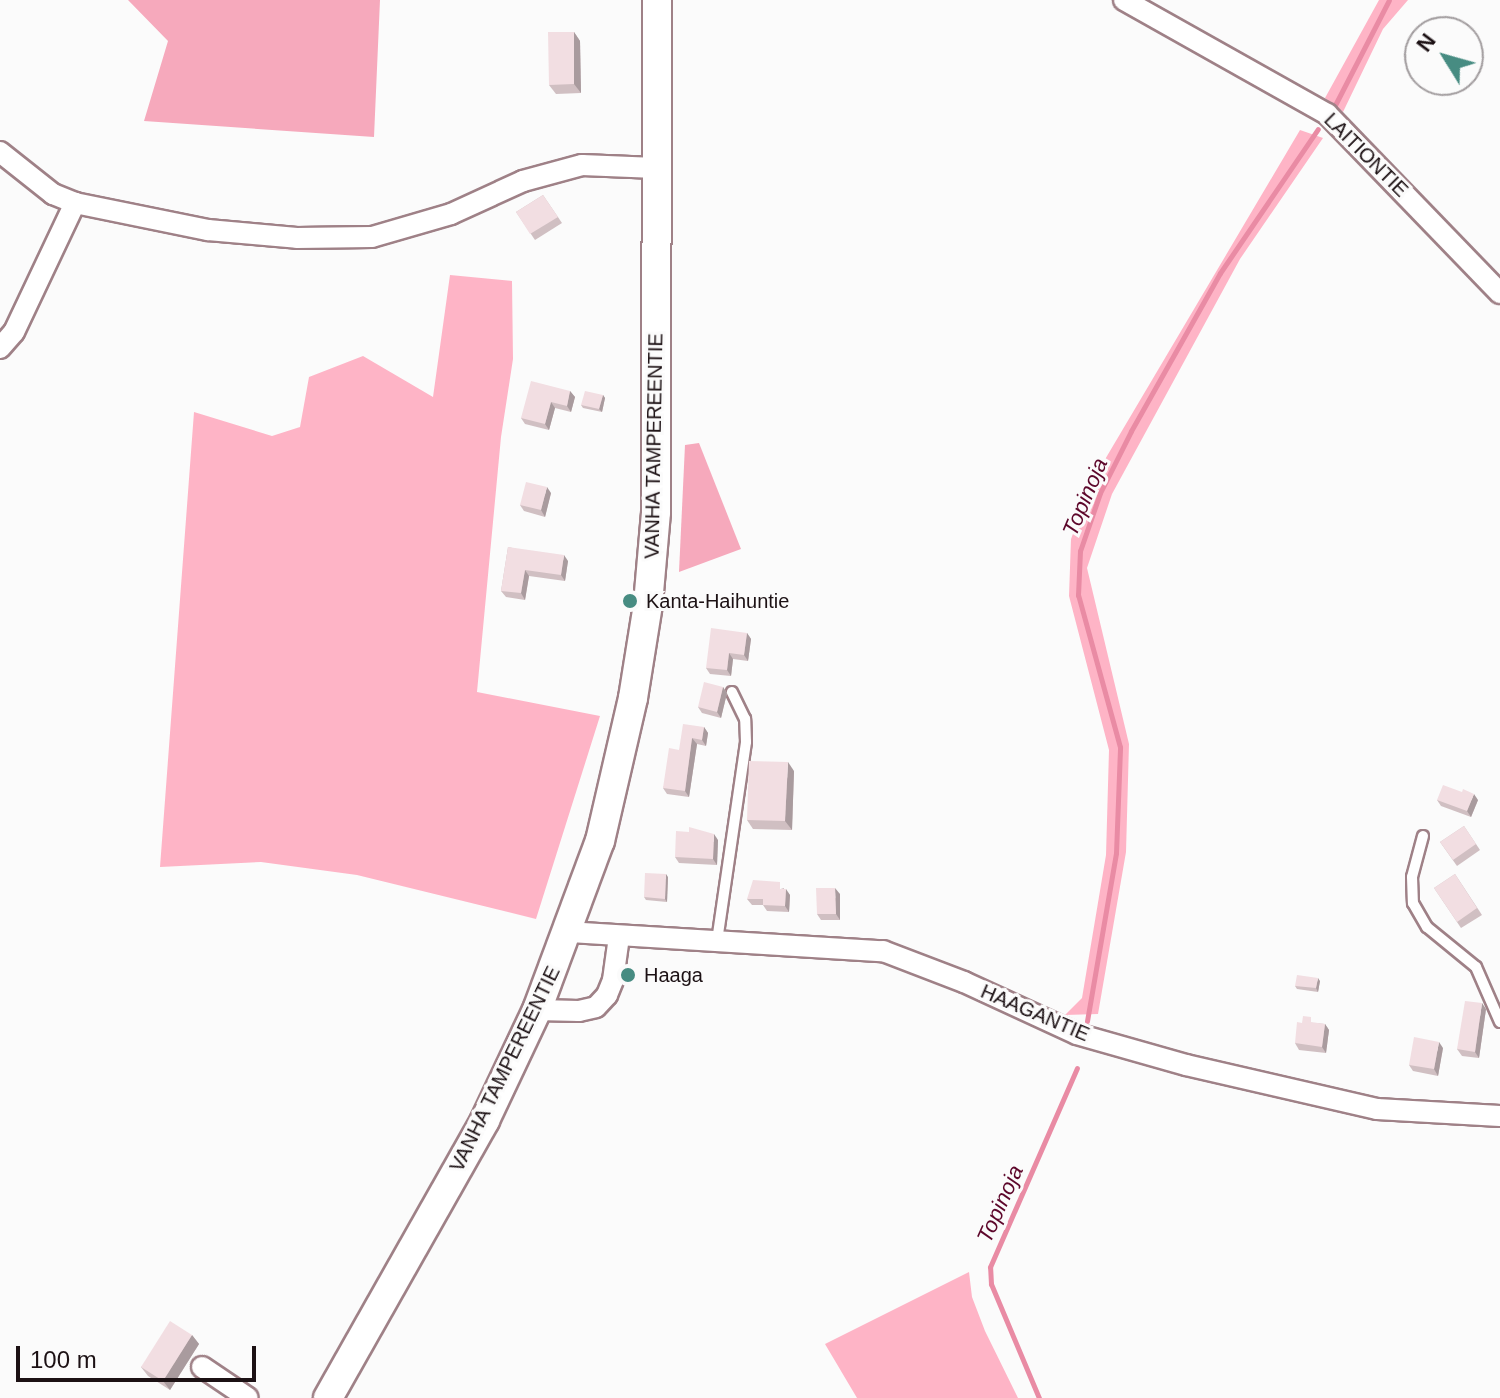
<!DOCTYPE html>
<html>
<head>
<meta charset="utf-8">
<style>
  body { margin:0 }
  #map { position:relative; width:1500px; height:1398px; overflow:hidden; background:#fbfbfb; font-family:Arial,sans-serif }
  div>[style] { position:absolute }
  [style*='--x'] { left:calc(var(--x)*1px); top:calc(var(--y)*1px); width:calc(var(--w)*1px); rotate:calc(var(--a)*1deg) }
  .green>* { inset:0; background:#feb4c6 }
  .forest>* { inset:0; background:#f6a9bc }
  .stream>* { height:5px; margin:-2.5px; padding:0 2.5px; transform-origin:2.5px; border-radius:2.5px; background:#e98ba4 }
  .roads { filter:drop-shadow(2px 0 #9f8187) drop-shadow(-2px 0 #9f8187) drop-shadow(0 2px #9f8187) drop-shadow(0 -2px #9f8187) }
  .lane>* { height:10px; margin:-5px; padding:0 5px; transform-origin:5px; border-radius:5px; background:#fff }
  .street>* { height:20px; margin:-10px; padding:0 10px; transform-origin:10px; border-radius:10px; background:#fff }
  .secondary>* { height:28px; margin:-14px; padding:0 14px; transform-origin:14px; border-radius:14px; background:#fff }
  .wall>* { inset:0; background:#d0bfc2 }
  .shaded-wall>* { inset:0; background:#a99b9e }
  .building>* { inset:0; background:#f2dee2 }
  .dots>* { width:22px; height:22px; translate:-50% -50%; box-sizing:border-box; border:4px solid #fbfbfb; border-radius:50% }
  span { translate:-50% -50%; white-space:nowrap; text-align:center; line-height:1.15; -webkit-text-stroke:6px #fbfbfb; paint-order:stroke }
  .street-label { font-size:20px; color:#1c1114 }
  .poi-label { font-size:20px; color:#1c1114 }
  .left { translate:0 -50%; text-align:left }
  .water-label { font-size:22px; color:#5d072b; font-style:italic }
  .north { position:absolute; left:1404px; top:16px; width:80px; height:80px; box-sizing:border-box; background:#fbfbfb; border:2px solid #a29d9f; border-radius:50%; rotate:307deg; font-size:22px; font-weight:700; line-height:32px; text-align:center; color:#1c1114 }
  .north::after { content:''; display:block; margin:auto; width:28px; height:36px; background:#478c82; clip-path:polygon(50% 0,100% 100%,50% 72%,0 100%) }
  .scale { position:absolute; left:16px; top:1346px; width:240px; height:36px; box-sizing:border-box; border:4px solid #1c1114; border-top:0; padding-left:10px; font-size:24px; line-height:28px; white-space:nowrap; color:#1c1114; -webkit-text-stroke:6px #fbfbfb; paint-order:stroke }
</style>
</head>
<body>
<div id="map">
  <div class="green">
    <div style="clip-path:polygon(1379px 0,1408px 0,1383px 29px,1343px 112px,1325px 98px)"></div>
    <div style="clip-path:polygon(1300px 130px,1323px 138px,1240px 259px,1112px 494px,1087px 568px,1129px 744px,1126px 852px,1098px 1014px,1065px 1015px,1082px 998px,1106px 855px,1109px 750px,1069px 596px,1071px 539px,1094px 478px)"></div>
    <div style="clip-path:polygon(450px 275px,512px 281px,513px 359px,501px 437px,477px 692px,600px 716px,536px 919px,357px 875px,261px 862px,160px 867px,194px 412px,272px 436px,300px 427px,309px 377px,363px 356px,433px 397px)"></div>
    <div style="clip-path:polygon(969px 1272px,972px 1297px,985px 1331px,1018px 1398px,857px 1398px,825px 1344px)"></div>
  </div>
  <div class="forest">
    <div style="clip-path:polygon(128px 0,380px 0,374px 137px,144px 121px,168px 41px)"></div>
    <div style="clip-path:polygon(699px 443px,741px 549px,679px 572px,685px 445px)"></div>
  </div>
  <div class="stream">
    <div style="--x:1334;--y:107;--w:120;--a:-62.8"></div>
    <div style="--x:1087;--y:1021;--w:170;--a:-80.2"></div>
    <div style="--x:1116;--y:853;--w:106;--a:-87.8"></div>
    <div style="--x:1120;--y:747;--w:158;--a:-105.4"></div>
    <div style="--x:1078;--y:595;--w:44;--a:-87.4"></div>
    <div style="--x:1080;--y:551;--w:61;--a:-71"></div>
    <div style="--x:1100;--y:493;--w:69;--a:-63.4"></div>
    <div style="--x:1131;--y:431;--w:181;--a:-60.6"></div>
    <div style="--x:1220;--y:273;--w:174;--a:-55.8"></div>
    <div style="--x:1039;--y:1398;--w:124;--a:-112.8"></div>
    <div style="--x:991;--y:1284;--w:17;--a:-93"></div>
    <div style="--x:990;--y:1267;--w:217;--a:-66.4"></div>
  </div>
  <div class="roads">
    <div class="lane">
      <div style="--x:1423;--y:836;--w:42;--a:105"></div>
      <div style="--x:1412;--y:877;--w:26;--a:88"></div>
      <div style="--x:1413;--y:903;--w:28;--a:60"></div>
      <div style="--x:1427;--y:927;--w:63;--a:39.2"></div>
      <div style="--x:1476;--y:967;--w:60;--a:66.4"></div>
      <div style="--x:717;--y:941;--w:201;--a:-81.7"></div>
      <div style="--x:746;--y:742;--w:23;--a:-92"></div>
      <div style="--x:745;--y:719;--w:30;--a:-116"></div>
    </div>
    <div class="street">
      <div style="--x:1124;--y:0;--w:233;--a:29.3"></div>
      <div style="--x:1327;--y:114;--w:249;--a:46"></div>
      <div style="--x:0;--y:152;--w:68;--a:38.4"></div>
      <div style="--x:53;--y:194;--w:24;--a:22"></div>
      <div style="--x:75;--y:203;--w:136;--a:11.5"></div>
      <div style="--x:208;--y:230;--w:89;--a:5.1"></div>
      <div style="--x:297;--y:238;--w:75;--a:-0.8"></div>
      <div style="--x:372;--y:237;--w:82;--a:-16.2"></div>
      <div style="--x:451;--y:214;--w:79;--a:-24.6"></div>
      <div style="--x:523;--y:181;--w:61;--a:-15.2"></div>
      <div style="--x:582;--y:165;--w:74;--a:2.3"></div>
      <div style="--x:0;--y:348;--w:21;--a:-49"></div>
      <div style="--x:14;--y:332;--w:143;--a:-64.7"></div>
      <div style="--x:568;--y:932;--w:316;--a:3.5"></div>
      <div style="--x:883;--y:951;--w:87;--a:20.9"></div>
      <div style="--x:964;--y:982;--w:124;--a:24.7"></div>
      <div style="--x:1077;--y:1034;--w:113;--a:15.9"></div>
      <div style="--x:1186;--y:1065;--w:196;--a:13"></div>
      <div style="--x:1377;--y:1109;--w:123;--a:3.3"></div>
      <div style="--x:537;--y:1010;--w:42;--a:1.4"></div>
      <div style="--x:579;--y:1011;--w:17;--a:-13"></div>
      <div style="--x:596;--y:1007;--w:16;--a:-47"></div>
      <div style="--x:607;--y:995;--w:16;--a:-68"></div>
      <div style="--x:613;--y:980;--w:43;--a:-82.1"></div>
      <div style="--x:202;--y:1367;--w:55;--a:34"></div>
    </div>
    <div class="secondary">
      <div style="--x:328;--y:1398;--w:319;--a:-60.5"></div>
      <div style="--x:485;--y:1120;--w:122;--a:-64.7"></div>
      <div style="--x:537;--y:1010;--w:180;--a:-69.6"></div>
      <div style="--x:600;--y:841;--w:147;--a:-77"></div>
      <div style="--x:633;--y:698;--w:95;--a:-80.9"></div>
      <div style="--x:648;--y:604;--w:92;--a:-85"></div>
      <div style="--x:656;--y:512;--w:512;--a:-89.89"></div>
    </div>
  </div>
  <div class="wall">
    <div style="clip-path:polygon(574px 32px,580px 41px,581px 93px,556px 94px,549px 85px)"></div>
    <div style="clip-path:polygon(543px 195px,562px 223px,535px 240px,516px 212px)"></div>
    <div style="clip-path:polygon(570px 391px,575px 397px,571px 412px,555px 408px,549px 430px,525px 424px,521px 418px)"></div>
    <div style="clip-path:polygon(603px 395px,605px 398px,602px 412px,583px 408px,581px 405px)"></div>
    <div style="clip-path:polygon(551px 493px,545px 517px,524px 511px,520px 505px)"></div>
    <div style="clip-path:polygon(508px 547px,568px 561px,565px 581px,529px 576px,525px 600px,506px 597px,501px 591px)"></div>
    <div style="clip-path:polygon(747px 633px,751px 639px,748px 661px,733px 659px,731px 676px,710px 674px,706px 668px)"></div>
    <div style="clip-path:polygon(723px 687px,727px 693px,721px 718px,702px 713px,698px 707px)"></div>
    <div style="clip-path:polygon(704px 727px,708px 733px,706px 746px,697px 744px,689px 797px,667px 794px,663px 788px,679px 750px)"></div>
    <div style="clip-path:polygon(794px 771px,792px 830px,753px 829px,747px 820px)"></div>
    <div style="clip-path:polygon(1437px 800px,1478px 800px,1471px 817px,1441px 806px)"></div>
    <div style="clip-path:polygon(1464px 826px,1480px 850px,1457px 866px,1440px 842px)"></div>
    <div style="clip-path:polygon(718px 840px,717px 865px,679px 863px,675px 857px)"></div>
    <div style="clip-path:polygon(1455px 874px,1482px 915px,1461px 928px,1434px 888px)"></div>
    <div style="clip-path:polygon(668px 877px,667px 902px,646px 900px,644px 897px)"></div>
    <div style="clip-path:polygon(784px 888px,784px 889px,790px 895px,789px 912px,767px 911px,763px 905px,752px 905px,747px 899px)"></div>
    <div style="clip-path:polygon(840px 894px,840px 920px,821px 920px,817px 914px)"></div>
    <div style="clip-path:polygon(1320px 981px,1318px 992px,1297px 989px,1295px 986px)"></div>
    <div style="clip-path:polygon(1486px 1009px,1479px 1058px,1462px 1056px,1457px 1049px)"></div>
    <div style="clip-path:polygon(1315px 1023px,1325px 1024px,1329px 1030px,1326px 1053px,1299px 1050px,1295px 1043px)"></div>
    <div style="clip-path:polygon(1443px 1048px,1438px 1076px,1413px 1071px,1409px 1065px)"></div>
    <div style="clip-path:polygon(192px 1335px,199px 1344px,170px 1390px,148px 1376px,141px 1367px)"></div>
  </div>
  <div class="shaded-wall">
    <div style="clip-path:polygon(574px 32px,580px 41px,581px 93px,574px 84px)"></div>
    <div style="clip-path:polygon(570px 391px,575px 397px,571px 412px,567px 406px)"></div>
    <div style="clip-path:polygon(603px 395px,605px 398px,602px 412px,599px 409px)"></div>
    <div style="clip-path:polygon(551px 402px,555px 408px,549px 430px,545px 424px)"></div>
    <div style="clip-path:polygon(547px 487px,551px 493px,545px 517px,541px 510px)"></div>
    <div style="clip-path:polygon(564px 555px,568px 561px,565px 581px,561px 575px)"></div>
    <div style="clip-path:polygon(525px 570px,529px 576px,525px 600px,521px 593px)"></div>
    <div style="clip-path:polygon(747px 633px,751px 639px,748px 661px,744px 655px)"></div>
    <div style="clip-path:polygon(729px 653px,733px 659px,731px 676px,727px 670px)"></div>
    <div style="clip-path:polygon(723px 687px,727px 693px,721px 718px,717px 712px)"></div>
    <div style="clip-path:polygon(704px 727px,708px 733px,706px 746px,702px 740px)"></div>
    <div style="clip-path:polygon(692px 738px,697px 744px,689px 797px,685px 791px)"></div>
    <div style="clip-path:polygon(788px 762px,794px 771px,792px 830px,785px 821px)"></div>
    <div style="clip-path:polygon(1474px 794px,1478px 800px,1471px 817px,1467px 811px)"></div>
    <div style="clip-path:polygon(714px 834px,718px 840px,717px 865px,713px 859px)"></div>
    <div style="clip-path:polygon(666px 874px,668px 877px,667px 902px,665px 899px)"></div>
    <div style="clip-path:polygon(835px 888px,840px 894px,840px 920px,836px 914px)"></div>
    <div style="clip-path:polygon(786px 889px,790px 895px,789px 912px,785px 906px)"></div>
    <div style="clip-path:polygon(1318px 978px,1320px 981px,1318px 992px,1316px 988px)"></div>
    <div style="clip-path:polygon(1482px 1003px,1486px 1009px,1479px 1058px,1475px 1052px)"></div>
    <div style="clip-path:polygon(1325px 1024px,1329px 1030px,1326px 1053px,1322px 1047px)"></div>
    <div style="clip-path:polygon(1439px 1042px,1443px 1048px,1438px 1076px,1434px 1069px)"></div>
    <div style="clip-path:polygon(192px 1335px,199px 1344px,170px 1390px,163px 1381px)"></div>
  </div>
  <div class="building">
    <div style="clip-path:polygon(548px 32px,574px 32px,574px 84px,549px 85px)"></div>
    <div style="clip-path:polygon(543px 195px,558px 217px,530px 234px,516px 212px)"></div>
    <div style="clip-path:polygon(531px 381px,570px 391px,567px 406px,551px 402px,545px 424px,521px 418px)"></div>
    <div style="clip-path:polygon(585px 391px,603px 395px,599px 409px,581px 405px)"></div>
    <div style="clip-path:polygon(526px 482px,547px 487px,541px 510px,520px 505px)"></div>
    <div style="clip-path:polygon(508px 547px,564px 555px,561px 575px,525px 570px,521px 593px,501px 591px)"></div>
    <div style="clip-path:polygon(711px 628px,747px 633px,744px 655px,729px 653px,727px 670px,706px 668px)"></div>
    <div style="clip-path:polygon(704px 682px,723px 687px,717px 712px,698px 707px)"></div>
    <div style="clip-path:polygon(683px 724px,704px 727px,702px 740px,692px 738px,685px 791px,663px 788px,669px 748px,679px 750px)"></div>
    <div style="clip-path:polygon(749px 761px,788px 762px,785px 821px,747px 820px)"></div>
    <div style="clip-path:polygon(1443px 785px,1462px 792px,1463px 789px,1474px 794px,1467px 811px,1437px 800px)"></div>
    <div style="clip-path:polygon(1464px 826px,1476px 844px,1453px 860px,1440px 842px)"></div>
    <div style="clip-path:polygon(689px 827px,714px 834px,713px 859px,675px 857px,676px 831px,689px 832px)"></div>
    <div style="clip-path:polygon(645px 873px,666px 874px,665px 899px,644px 897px)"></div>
    <div style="clip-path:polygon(1455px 874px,1477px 908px,1457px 922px,1434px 888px)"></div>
    <div style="clip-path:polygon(753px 880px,780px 882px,780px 889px,786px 889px,785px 906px,763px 905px,763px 899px,747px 899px)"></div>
    <div style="clip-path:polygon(816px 888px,835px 888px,836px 914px,817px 914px)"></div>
    <div style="clip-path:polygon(1297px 975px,1318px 978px,1316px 988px,1295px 986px)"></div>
    <div style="clip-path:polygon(1465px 1001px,1482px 1003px,1475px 1052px,1457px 1049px)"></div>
    <div style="clip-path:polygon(1303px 1016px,1311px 1017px,1311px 1022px,1325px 1024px,1322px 1047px,1295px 1043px,1297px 1022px,1302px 1023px)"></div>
    <div style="clip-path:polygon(1414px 1037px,1439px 1042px,1434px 1069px,1409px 1065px)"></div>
    <div style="clip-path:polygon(170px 1321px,192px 1335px,163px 1381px,141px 1367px)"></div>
  </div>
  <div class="dots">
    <div style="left:630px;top:601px;background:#478c82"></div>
    <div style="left:628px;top:975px;background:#478c82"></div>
  </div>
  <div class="street-label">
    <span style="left:1366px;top:155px;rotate:45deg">LAITIONTIE</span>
    <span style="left:654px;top:446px;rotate:-89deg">VANHA TAMPEREENTIE</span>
    <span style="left:1035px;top:1013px;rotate:23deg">HAAGANTIE</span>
    <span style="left:505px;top:1069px;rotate:-64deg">VANHA TAMPEREENTIE</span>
  </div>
  <div class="poi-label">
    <span class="left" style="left:646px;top:601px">Kanta-Haihuntie</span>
    <span class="left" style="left:644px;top:975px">Haaga</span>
  </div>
  <div class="water-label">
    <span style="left:1085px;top:497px;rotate:-67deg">Topinoja</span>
    <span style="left:1000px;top:1204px;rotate:-66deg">Topinoja</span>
  </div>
  <div class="north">N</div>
  <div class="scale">100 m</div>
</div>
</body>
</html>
